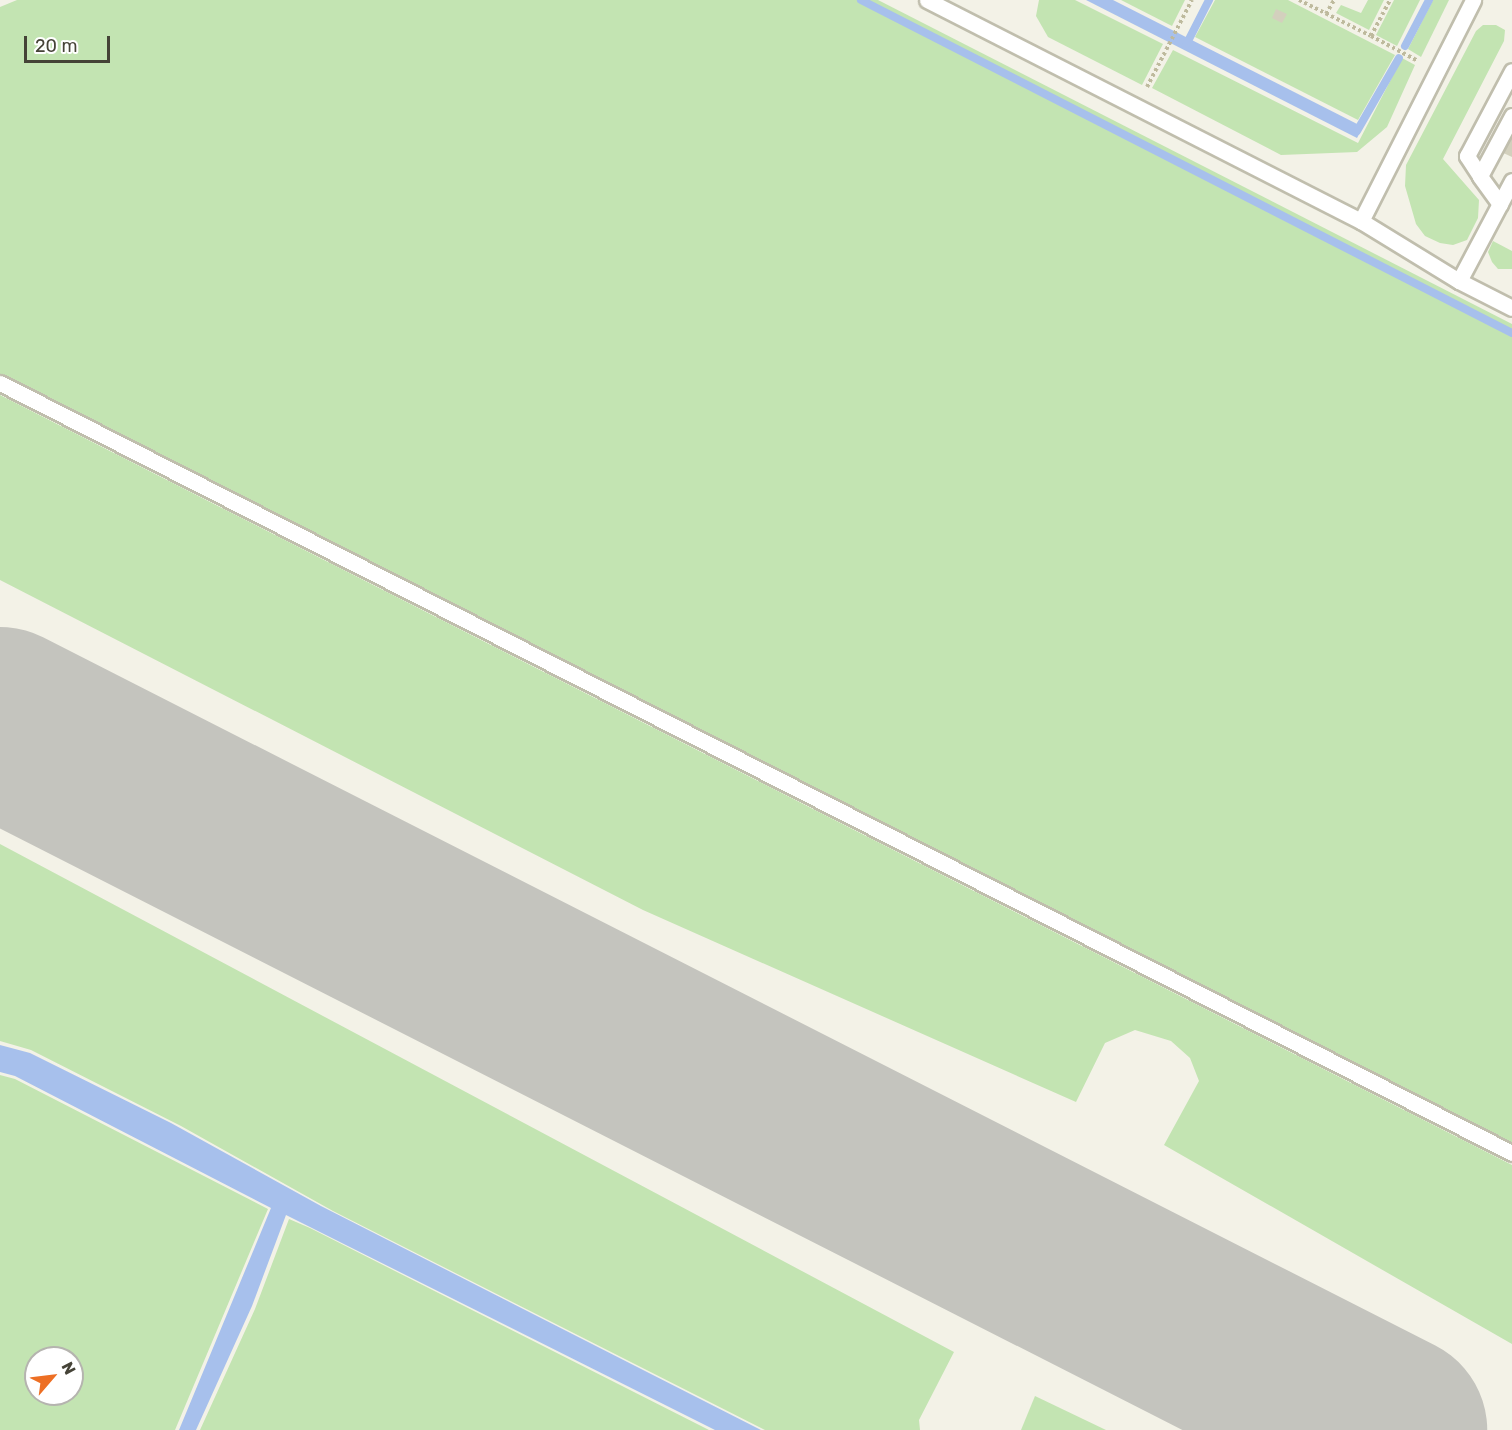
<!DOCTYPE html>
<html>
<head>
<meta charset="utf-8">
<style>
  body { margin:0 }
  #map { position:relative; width:1512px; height:1430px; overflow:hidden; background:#f3f2e7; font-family:Rubik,sans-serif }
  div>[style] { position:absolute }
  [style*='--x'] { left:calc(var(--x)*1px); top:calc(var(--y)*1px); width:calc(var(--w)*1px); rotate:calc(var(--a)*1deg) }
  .green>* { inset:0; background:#c3e4b2 }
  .water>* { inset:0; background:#a7c0ec }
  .stream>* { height:8px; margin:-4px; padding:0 4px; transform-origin:4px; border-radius:4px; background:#a7c0ec }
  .runway>* { height:190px; margin:-95px; padding:0 95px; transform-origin:95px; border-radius:95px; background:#c4c4be }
  .building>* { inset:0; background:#d3d0bd }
  .path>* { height:4px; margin-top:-2px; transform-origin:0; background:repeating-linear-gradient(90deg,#beba9d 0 3px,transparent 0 6px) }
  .roads { filter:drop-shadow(2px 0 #c0bead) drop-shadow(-2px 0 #c0bead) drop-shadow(0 2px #c0bead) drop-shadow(0 -2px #c0bead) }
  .lane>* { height:15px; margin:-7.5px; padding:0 7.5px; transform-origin:7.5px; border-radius:7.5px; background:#fff }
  span { translate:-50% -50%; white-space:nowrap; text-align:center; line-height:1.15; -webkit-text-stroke:6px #fff; paint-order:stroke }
  .north { position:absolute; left:24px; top:1346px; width:60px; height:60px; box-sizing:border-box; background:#fff; border:2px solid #b5b4af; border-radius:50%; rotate:62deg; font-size:16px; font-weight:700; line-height:24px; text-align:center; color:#454337 }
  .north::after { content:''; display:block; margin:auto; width:21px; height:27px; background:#ed6f24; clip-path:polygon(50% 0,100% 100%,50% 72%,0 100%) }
  .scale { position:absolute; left:24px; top:36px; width:86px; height:27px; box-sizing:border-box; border:3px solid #454337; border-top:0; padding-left:8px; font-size:18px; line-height:21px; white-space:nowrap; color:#454337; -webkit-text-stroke:4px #fff; paint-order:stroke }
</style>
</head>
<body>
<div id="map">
  <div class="green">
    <div style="clip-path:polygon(17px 0,878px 0,1512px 324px,1512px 1144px,0 375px,0 7px)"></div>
    <div style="clip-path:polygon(1039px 0,1075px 0,1163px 44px,1142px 85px,1048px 37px,1036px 16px)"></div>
    <div style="clip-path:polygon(1121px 0,1185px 0,1172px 26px)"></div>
    <div style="clip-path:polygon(1215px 0,1288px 0,1395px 55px,1358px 120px,1195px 37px)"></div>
    <div style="clip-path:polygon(1368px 0,1384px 0,1369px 30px,1336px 13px,1341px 5px,1361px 13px)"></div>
    <div style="clip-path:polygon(1394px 0,1420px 0,1397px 46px,1376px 35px)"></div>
    <div style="clip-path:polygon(1433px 0,1449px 0,1421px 57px,1408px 49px)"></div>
    <div style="clip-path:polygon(1483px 25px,1496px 25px,1505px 30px,1504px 41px,1443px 159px,1479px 200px,1478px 218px,1467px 240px,1453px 245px,1440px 243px,1425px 236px,1416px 224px,1405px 186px,1406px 165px,1476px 31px)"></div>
    <div style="clip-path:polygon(1173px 50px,1358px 143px,1402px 58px,1415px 65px,1387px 127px,1357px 152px,1281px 155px,1152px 88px)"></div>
    <div style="clip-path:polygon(1493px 241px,1512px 251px,1512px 269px,1498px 269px,1492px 262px,1488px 252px)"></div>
    <div style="clip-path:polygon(0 395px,1512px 1165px,1512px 1344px,1164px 1145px,1199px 1081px,1190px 1058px,1171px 1041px,1135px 1030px,1105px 1043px,1076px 1102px,643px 910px,0 580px)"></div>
    <div style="clip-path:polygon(0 844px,954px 1352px,919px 1420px,920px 1430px,765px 1430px,333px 1211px,181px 1126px,31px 1050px,0 1041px)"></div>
    <div style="clip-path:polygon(evenodd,0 1075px,15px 1079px,268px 1209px,175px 1430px,0 1430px,0 1075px,36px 1358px,72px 1358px,72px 1394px,36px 1394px,36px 1358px)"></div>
    <div style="clip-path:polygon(289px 1219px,310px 1228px,709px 1430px,200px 1430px,255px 1309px)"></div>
    <div style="clip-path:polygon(1035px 1396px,1106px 1430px,1021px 1430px)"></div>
  </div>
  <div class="water">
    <div style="clip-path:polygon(1086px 0,1113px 0,1363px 127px,1357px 138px)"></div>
    <div style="clip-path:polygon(0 1045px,30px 1053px,171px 1123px,321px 1206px,761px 1430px,715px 1430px,286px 1215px,252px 1306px,196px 1430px,179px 1430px,271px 1208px,15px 1076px,0 1072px)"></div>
  </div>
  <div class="stream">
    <div style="--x:861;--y:0;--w:731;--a:27.09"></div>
    <div style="--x:1186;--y:45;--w:51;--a:-62.9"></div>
    <div style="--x:1405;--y:46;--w:52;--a:-62.4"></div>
    <div style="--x:1357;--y:131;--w:84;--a:-60.1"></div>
  </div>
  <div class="runway">
    <div style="--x:0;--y:722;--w:1562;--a:26.96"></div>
  </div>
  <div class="building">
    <div style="clip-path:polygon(1276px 9px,1287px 14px,1282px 23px,1272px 18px)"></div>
    <div style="clip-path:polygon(1512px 126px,1512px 157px,1499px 151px)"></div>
  </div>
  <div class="path">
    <div style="--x:1299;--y:0;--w:80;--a:26.6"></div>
    <div style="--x:1371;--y:36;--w:41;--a:-62.2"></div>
    <div style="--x:1326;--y:14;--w:16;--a:-60"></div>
    <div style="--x:1371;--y:36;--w:53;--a:28"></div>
    <div style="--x:1147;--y:87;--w:98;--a:-62.7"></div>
  </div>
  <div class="roads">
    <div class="lane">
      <div style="--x:927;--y:0;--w:487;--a:27"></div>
      <div style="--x:1361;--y:221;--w:115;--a:31.5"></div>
      <div style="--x:1459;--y:281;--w:59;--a:27"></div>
      <div style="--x:1480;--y:176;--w:24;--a:-123"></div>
      <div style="--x:1467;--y:156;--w:96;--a:-62.1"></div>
      <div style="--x:1500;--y:204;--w:34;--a:-126"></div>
      <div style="--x:1480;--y:176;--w:68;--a:-61.9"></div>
      <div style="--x:1361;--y:221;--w:248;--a:-63.1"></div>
      <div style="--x:1459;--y:281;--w:113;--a:-62.1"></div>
      <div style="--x:0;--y:383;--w:1697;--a:26.99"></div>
    </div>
  </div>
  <div class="north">N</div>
  <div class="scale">20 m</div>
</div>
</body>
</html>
